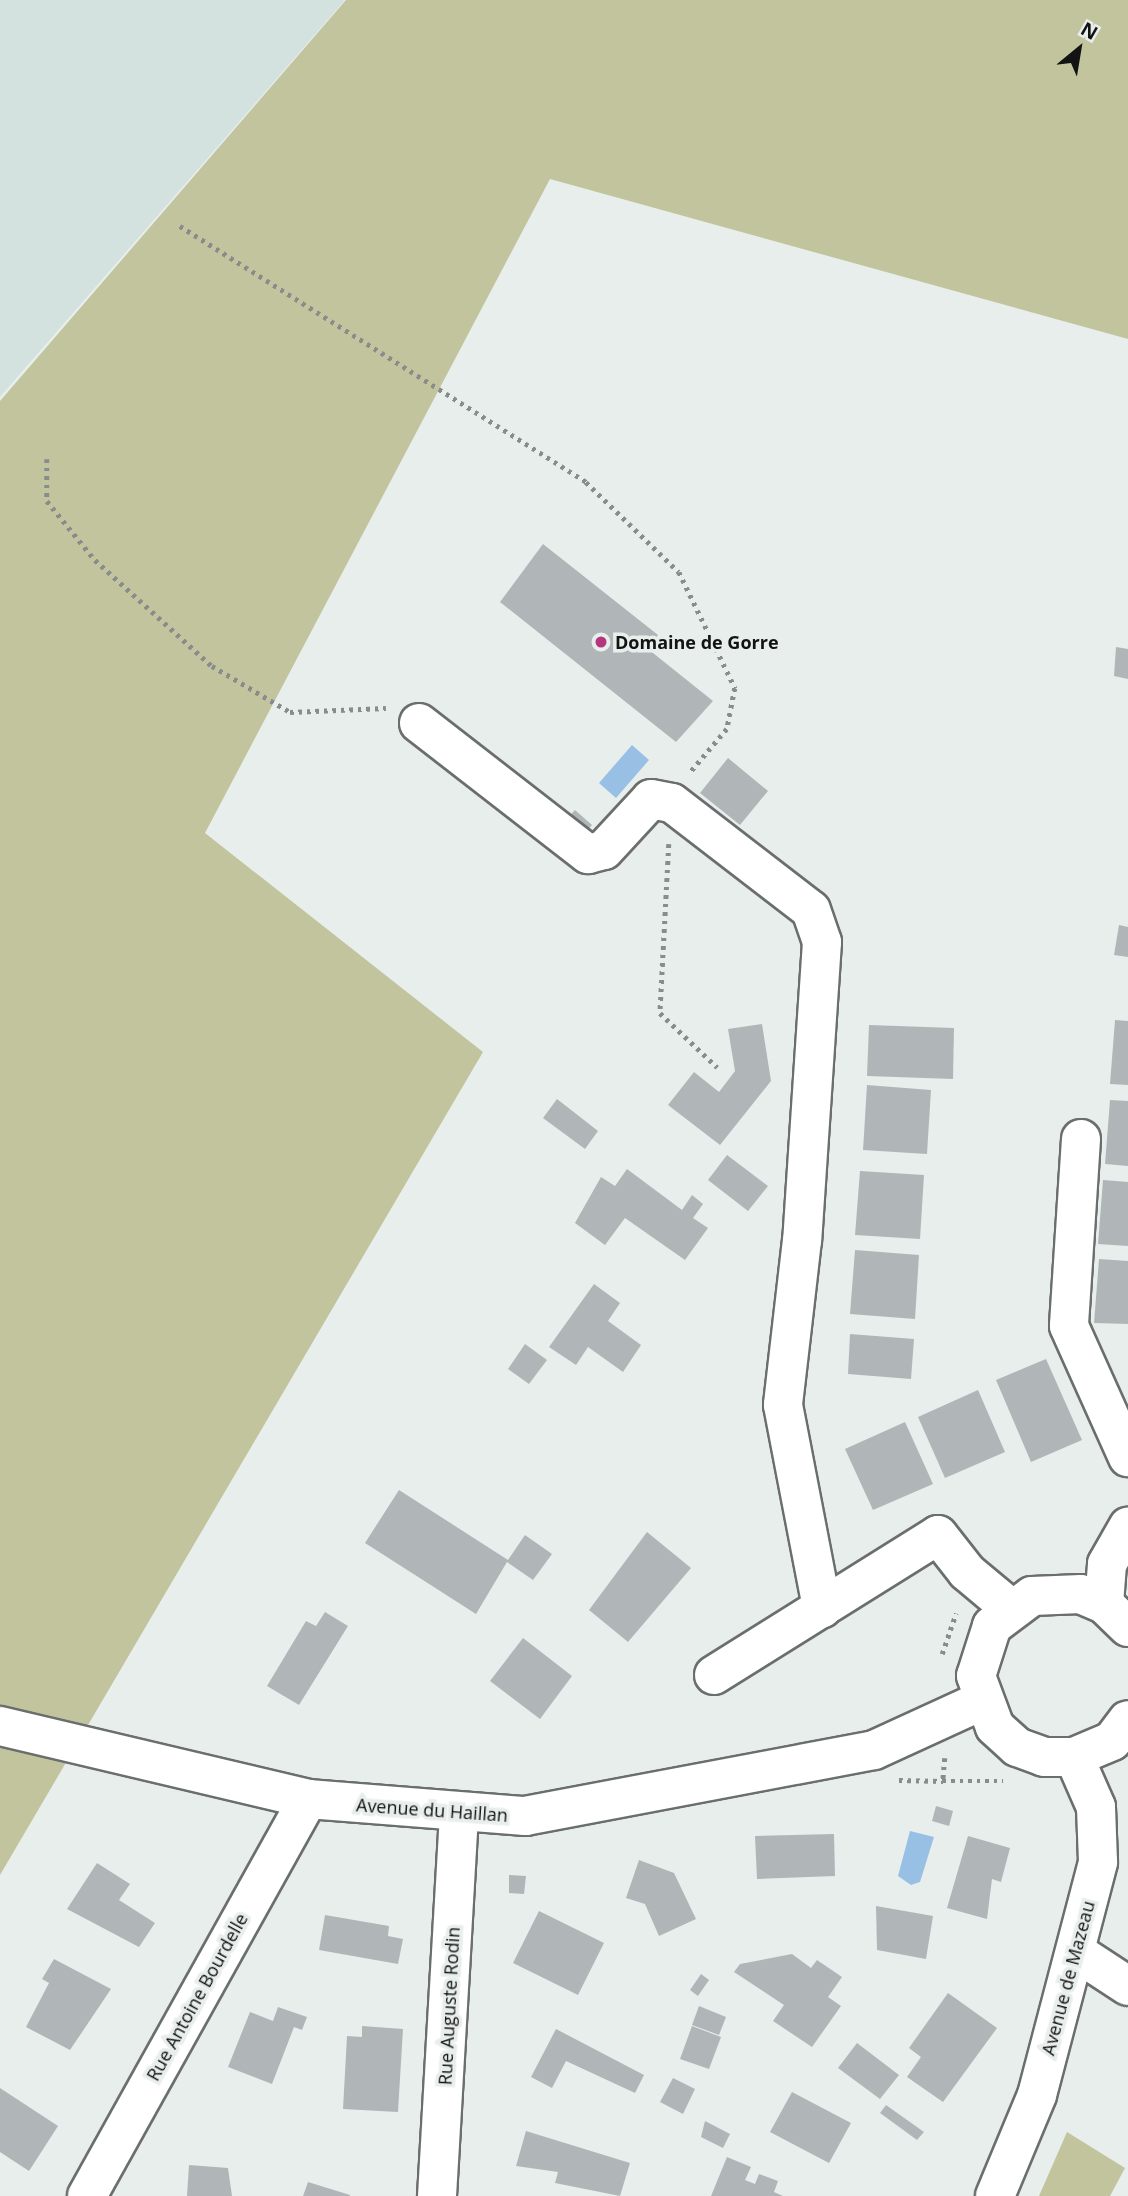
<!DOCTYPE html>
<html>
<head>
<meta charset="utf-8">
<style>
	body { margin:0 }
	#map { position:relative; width:1128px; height:2196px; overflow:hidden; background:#e8eeec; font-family:"Open Sans",sans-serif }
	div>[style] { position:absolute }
	.built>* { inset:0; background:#d4e2df }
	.green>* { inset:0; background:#c2c49e }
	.water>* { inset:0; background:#98bfe4 }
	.building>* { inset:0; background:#b0b6b7 }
	.path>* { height:4.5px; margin-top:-2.25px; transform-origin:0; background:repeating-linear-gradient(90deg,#888c8a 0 3.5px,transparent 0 8.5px) }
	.roads { filter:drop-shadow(2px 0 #6a6f6d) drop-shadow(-2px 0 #6a6f6d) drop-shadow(0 2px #6a6f6d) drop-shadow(0 -2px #6a6f6d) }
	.minor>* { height:38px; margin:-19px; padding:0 19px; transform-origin:19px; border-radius:19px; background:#fff }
	.dots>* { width:19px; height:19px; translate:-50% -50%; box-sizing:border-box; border:4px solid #e8eeec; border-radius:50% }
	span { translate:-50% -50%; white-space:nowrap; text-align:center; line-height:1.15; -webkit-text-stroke:7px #e8eeec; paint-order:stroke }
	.poi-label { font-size:18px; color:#121313; font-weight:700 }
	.left { translate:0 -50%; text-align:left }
	.street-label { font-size:18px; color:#121313 }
	.north { position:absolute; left:1044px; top:14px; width:70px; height:70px; -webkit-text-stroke:5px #e8eeec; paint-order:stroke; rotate:30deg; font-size:19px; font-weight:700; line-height:28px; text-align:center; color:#121313 }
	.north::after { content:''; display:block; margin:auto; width:24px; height:32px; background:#121313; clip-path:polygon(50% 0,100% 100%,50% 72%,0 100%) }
</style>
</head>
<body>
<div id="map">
	<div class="built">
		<div style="clip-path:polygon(0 0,345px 0,0 397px)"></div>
	</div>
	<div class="green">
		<div style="clip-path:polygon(346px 0,1128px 0,1128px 339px,550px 179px,205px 833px,483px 1052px,0 1875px,0 401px)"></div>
		<div style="clip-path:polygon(1067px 2132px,1125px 2168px,1110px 2196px,1039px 2196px)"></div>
	</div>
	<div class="water">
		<div style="clip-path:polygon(632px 745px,649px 760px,616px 798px,599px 783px)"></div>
		<div style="clip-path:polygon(910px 1831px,934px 1837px,920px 1882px,911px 1885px,898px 1876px)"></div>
	</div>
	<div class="building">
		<div style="clip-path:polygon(543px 544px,658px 635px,648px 649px,713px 701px,676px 742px,500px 602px)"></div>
		<div style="clip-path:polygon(1116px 647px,1128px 649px,1128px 679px,1114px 676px)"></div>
		<div style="clip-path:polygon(728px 758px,768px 791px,740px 825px,700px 793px)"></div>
		<div style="clip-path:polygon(575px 810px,592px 825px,583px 835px,566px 820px)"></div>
		<div style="clip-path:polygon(1119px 925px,1128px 927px,1128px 957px,1114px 955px)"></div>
		<div style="clip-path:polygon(1115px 1020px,1128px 1021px,1128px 1085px,1110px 1084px)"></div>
		<div style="clip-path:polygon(762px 1024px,771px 1081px,720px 1145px,668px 1105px,694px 1072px,719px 1092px,735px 1071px,728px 1029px)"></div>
		<div style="clip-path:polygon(869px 1025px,954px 1028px,953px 1079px,867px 1076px)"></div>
		<div style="clip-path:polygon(867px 1085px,931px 1090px,927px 1154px,863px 1150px)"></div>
		<div style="clip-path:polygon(557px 1099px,598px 1131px,585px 1149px,543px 1118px)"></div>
		<div style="clip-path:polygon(1110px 1100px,1128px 1101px,1128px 1166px,1105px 1164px)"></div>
		<div style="clip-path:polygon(727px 1155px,768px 1186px,748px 1211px,708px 1180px)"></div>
		<div style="clip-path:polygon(627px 1169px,682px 1210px,692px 1195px,703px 1204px,693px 1218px,708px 1228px,685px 1260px,625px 1218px,605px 1245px,575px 1223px,601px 1177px,615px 1186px)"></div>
		<div style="clip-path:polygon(860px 1171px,924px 1175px,920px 1239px,855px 1235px)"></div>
		<div style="clip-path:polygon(1103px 1180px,1128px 1182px,1128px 1246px,1098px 1244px)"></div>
		<div style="clip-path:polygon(855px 1250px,919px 1255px,915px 1319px,850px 1314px)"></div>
		<div style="clip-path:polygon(1099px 1259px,1128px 1261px,1128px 1324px,1094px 1323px)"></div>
		<div style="clip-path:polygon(594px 1284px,620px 1303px,608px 1321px,641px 1345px,623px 1372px,588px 1347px,576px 1365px,549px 1347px)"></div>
		<div style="clip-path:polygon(850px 1334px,914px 1339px,911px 1379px,848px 1374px)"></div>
		<div style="clip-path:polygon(525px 1344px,547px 1360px,529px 1384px,508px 1369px)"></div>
		<div style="clip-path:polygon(1046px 1359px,1082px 1440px,1031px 1462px,996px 1380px)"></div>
		<div style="clip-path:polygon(978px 1390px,1005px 1452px,945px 1478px,918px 1417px)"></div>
		<div style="clip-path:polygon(905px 1422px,933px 1484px,873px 1510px,845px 1449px)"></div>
		<div style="clip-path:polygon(399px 1490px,508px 1560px,525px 1535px,552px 1554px,533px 1580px,507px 1562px,476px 1614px,365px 1543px)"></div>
		<div style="clip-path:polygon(647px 1532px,691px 1568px,628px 1642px,589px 1610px)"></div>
		<div style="clip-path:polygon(325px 1612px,348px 1626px,299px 1705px,267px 1686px,306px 1621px,316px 1626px)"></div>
		<div style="clip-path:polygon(523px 1638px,572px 1676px,540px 1719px,490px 1681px)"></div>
		<div style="clip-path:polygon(936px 1806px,953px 1811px,949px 1826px,932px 1821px)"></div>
		<div style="clip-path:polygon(834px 1834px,835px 1876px,757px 1879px,755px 1836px)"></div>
		<div style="clip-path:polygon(968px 1836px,1010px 1848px,1001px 1882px,992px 1879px,987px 1919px,947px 1908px)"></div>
		<div style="clip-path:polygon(639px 1860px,674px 1873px,696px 1919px,659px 1936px,645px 1904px,626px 1898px)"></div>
		<div style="clip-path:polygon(97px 1863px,130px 1884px,119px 1900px,155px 1923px,139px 1947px,67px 1909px)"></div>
		<div style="clip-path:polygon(509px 1875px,526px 1876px,524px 1894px,509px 1893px)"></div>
		<div style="clip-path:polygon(876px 1906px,933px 1916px,926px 1959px,877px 1950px)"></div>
		<div style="clip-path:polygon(539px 1911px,604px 1943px,578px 1995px,513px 1963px)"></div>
		<div style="clip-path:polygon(325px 1915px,389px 1926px,388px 1936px,403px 1939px,398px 1964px,319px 1950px)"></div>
		<div style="clip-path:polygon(792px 1954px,811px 1968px,817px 1960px,842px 1977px,828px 1997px,841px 2006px,812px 2047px,773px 2021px,784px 2005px,734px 1972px,740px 1964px)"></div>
		<div style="clip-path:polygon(54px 1959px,111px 1989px,70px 2050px,26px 2027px,49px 1983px,42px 1979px)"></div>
		<div style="clip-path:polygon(701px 1974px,709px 1980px,698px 1996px,690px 1990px)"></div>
		<div style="clip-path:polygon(948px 1993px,997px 2028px,943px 2102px,907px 2077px,921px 2057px,909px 2048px)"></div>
		<div style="clip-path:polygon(699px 2006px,726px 2017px,719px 2035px,692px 2025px)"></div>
		<div style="clip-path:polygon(278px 2007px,307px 2017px,302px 2030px,294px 2027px,272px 2084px,228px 2067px,250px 2012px,273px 2021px)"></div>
		<div style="clip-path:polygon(362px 2026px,403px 2029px,398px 2112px,343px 2109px,347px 2036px,362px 2037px)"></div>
		<div style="clip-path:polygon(692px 2026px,721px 2037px,709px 2069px,680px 2059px)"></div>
		<div style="clip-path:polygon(556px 2029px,644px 2075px,635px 2093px,566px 2061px,552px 2088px,531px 2077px)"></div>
		<div style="clip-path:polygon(857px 2043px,899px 2075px,880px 2099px,838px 2068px)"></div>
		<div style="clip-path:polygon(673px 2078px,695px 2089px,683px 2114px,660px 2102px)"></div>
		<div style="clip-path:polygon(0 2088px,58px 2126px,29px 2171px,0 2152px)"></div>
		<div style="clip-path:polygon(792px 2092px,851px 2123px,829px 2163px,770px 2132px)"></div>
		<div style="clip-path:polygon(886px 2105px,924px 2132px,917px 2140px,880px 2113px)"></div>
		<div style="clip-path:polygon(705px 2121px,730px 2134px,723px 2148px,701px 2137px)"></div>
		<div style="clip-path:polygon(526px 2131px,630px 2163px,620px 2196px,555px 2183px,558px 2172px,516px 2166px)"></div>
		<div style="clip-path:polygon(727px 2157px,751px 2167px,745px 2180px,755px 2184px,759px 2174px,778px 2181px,774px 2192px,783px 2196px,711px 2196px)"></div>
		<div style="clip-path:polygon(189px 2165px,228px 2168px,232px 2196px,187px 2196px)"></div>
		<div style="clip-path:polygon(308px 2182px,350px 2195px,350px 2196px,303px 2196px)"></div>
	</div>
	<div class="path">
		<div style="left:180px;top:226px;width:480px;rotate:32.2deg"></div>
		<div style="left:586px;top:482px;width:129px;rotate:44.1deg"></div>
		<div style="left:679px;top:572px;width:129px;rotate:64.2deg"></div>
		<div style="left:735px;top:688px;width:42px;rotate:101deg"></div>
		<div style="left:727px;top:729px;width:59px;rotate:130.2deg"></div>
		<div style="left:47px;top:459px;width:42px;rotate:90deg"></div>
		<div style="left:47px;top:501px;width:76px;rotate:50.9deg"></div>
		<div style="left:95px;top:560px;width:158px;rotate:42.2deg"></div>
		<div style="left:212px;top:666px;width:91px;rotate:30.5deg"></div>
		<div style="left:290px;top:712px;width:96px;rotate:-2.4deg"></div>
		<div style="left:669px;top:844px;width:169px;rotate:93deg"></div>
		<div style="left:660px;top:1013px;width:79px;rotate:43.5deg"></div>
		<div style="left:942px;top:1654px;width:43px;rotate:-71.1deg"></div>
		<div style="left:945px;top:1758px;width:23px;rotate:95deg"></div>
		<div style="left:943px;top:1781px;width:60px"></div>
		<div style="left:899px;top:1780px;width:44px;rotate:1.3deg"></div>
	</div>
	<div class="roads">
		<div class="minor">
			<div style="left:419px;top:723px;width:214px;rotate:37.8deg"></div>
			<div style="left:588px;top:854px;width:16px;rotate:-14deg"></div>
			<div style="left:604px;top:850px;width:69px;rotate:-47.3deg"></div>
			<div style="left:651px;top:799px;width:21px;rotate:11deg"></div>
			<div style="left:672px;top:803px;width:175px;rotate:37.6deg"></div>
			<div style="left:811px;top:910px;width:34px;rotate:71deg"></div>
			<div style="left:822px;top:942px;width:299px;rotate:93.8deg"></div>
			<div style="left:802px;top:1240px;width:166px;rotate:96.6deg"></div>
			<div style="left:783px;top:1405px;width:207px;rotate:79.1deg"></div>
			<div style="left:1081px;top:1139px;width:187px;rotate:93.7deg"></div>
			<div style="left:1069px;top:1326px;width:144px;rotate:65.8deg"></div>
			<div style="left:1104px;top:1604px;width:40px;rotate:-85.7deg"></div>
			<div style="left:1107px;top:1564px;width:43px;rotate:-60.4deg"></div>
			<div style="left:1128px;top:1627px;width:33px;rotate:-136deg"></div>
			<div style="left:1104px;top:1604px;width:25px;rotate:-157deg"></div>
			<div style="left:1081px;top:1594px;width:49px;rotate:177.7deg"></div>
			<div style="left:1032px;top:1596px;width:50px;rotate:143.1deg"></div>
			<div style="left:992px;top:1626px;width:52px;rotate:107.7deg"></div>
			<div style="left:976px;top:1676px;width:54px;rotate:69.6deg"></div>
			<div style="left:995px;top:1727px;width:30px;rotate:42deg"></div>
			<div style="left:1017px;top:1747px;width:29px;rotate:20deg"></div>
			<div style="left:1044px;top:1757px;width:30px"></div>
			<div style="left:1074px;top:1757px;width:41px;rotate:-22.8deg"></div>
			<div style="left:1112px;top:1741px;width:26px;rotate:-53deg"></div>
			<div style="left:714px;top:1675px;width:264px;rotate:-32deg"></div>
			<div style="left:938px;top:1535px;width:47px;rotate:51.9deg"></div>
			<div style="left:967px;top:1572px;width:56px;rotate:39.9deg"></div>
			<div style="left:0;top:1726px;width:317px;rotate:13.3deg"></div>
			<div style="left:308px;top:1799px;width:218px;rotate:4.5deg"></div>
			<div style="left:525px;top:1816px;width:355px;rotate:-10.7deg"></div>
			<div style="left:874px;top:1750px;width:118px;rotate:-24.6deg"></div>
			<div style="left:1076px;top:1952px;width:62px;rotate:33.2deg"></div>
			<div style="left:87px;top:2196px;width:454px;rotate:-60.9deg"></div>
			<div style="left:437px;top:2196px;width:382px;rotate:-86.7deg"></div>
			<div style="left:995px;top:2196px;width:109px;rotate:-67.4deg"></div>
			<div style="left:1037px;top:2095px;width:241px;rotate:-75.3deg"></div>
			<div style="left:1098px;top:1862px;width:55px;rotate:-92.1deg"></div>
			<div style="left:1096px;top:1807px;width:55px;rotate:-113.7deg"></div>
		</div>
	</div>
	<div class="dots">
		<div style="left:601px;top:642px;background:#b6357f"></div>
	</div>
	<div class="poi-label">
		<span class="left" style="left:615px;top:642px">Domaine de Gorre</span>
	</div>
	<div class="street-label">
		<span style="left:432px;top:1810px;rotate:4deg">Avenue du Haillan</span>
		<span style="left:1068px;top:1978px;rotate:-75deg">Avenue de Mazeau</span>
		<span style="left:197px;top:1997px;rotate:-61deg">Rue Antoine Bourdelle</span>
		<span style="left:449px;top:2006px;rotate:-87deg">Rue Auguste Rodin</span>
	</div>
	<div class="north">N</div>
</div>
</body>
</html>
